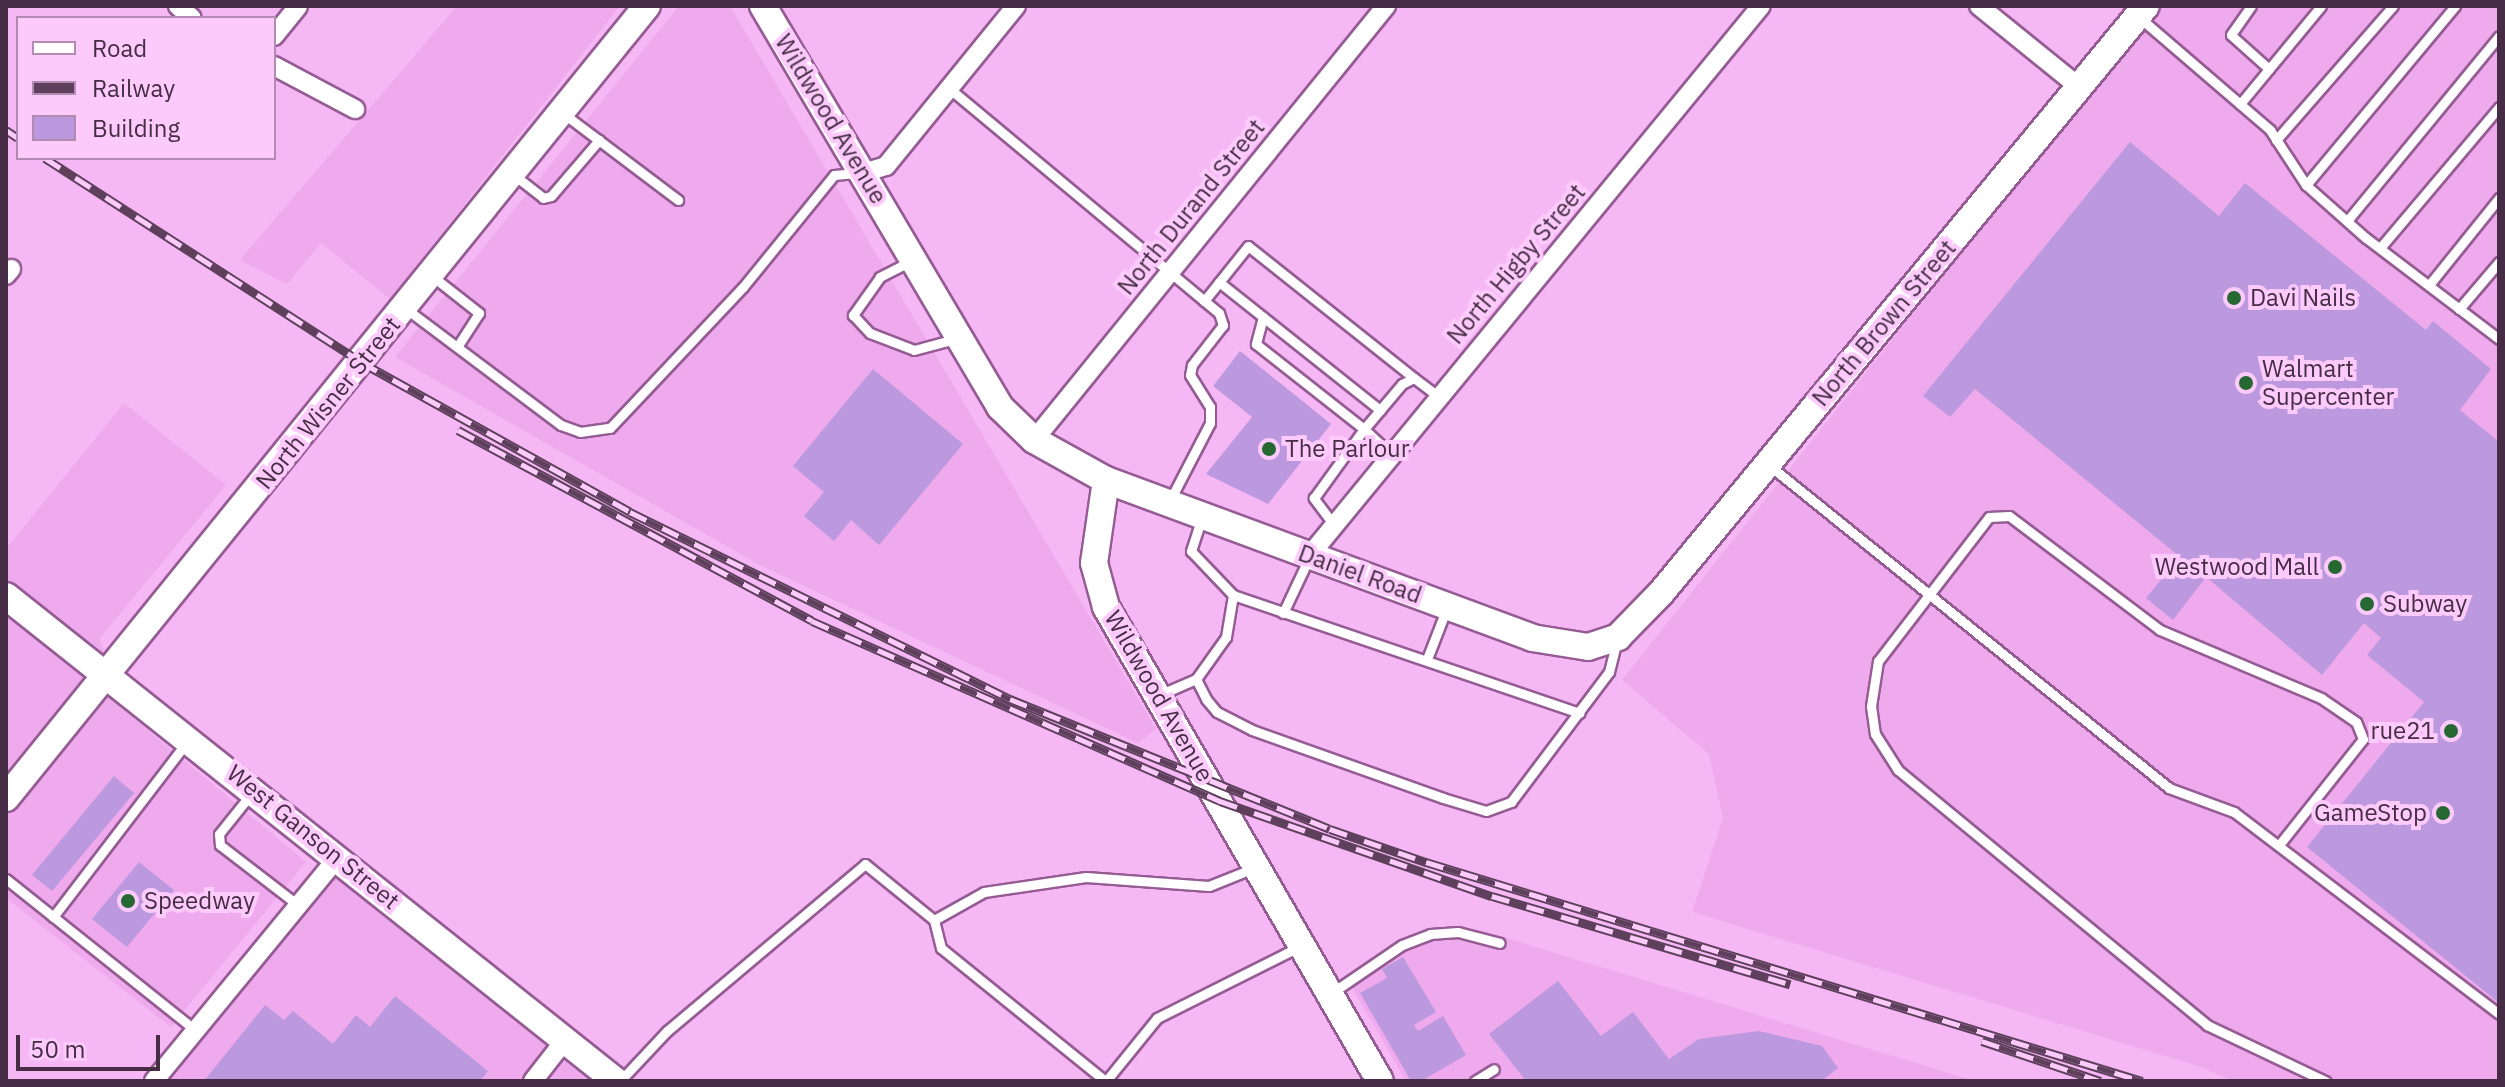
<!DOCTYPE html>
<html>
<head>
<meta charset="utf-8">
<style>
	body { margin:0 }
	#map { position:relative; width:2505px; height:1087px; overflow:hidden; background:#f6b8f4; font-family:"IBM Plex Sans",sans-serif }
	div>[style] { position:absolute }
	.built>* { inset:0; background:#eeaaec }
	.building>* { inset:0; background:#bc98de }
	.roads { filter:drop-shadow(2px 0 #955c94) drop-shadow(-2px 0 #955c94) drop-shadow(0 2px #955c94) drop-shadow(0 -2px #955c94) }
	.lane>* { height:9px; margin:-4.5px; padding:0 4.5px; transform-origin:4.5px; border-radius:4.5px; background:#fff }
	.street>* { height:18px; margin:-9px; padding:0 9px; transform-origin:9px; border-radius:9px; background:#fff }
	.secondary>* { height:26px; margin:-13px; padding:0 13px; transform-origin:13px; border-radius:13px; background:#fff }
	.rail>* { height:9px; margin-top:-4.5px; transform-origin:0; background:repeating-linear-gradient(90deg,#fccafb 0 18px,#5e405d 0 36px); box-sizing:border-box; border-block:2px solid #5e405d }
	.dots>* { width:22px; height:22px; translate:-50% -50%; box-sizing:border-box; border:4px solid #fccafb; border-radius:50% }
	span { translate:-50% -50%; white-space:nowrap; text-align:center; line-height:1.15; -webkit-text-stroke:8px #fccafb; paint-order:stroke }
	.street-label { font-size:24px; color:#462d45 }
	.poi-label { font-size:24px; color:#462d45 }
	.left { translate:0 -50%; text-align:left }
	.right { translate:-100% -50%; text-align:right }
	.frame { position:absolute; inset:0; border:8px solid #462d45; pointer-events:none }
	.legend { position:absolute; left:16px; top:16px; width:260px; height:144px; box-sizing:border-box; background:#fccafb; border:2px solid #b38bb2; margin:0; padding:10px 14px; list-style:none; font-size:24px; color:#462d45 }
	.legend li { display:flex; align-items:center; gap:16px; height:40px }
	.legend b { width:40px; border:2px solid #b38bb2 }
	.scale { position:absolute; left:16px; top:1035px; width:144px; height:36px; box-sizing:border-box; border:4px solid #462d45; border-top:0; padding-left:10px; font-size:24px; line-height:28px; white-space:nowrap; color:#462d45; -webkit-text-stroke:6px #fccafb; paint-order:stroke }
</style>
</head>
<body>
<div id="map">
	<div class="built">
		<div style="clip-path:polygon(457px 6px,620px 6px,390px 299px,321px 243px,287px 284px,240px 260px)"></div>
		<div style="clip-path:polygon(679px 6px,730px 6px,1156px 729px,1138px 743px,758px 564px,395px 357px)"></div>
		<div style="clip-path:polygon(2157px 6px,2499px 6px,2499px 1081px,2233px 1081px,2198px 1066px,1692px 912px,1723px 818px,1709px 754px,1622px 680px)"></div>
		<div style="clip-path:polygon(124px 403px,226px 485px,100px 638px,119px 706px,306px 862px,171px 1027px,6px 898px,6px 549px)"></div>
		<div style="clip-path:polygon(338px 872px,590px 1081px,167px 1081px)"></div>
		<div style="clip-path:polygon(1480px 930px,1975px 1081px,1406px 1081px,1351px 986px,1408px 939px)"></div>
	</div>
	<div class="building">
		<div style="clip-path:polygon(2130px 142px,2219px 216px,2245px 183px,2426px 330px,2433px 321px,2491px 369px,2460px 410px,2499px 442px,2499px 1003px,2307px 847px,2424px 702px,2367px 655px,2381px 638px,2364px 623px,2322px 675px,2206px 577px,2173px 620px,2146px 598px,2180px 557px,1975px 389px,1950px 417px,1923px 396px)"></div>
		<div style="clip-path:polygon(1240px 351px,1331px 424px,1268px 504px,1206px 474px,1252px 417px,1213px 386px)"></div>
		<div style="clip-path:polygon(873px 369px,963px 444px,879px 545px,851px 520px,834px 541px,804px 516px,824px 492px,793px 466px)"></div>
		<div style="clip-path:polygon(114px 776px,134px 793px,52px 891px,32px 875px)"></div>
		<div style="clip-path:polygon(139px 862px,174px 890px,127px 947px,92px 919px)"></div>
		<div style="clip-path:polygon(1403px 957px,1436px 1012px,1414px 1025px,1418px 1031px,1443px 1016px,1466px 1055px,1421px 1081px,1411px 1081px,1360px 993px,1387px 978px,1382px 969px)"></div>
		<div style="clip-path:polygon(1558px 981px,1601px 1036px,1633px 1012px,1669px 1059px,1699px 1039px,1759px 1031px,1822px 1046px,1838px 1068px,1822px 1081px,1526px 1081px,1489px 1034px)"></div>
		<div style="clip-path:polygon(395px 996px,488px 1071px,480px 1081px,204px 1081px,265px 1005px,284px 1020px,293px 1011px,333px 1044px,356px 1015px,370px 1027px)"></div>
	</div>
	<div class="roads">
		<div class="lane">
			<div style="left:2251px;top:6px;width:35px;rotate:125deg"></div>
			<div style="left:2231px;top:35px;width:51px;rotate:41.8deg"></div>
			<div style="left:2140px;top:18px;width:172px;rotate:40.7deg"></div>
			<div style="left:2270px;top:130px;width:66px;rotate:56.8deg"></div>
			<div style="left:2306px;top:185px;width:80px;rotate:41.5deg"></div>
			<div style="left:2366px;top:238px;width:167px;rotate:37.2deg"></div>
			<div style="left:950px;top:89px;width:350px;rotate:39.8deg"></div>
			<div style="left:1219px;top:313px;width:13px;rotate:72deg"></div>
			<div style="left:1223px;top:325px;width:51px;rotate:127.8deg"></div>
			<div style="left:1192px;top:365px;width:10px;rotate:101deg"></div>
			<div style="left:1190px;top:375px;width:38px;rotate:58deg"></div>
			<div style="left:1210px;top:407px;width:16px;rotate:90deg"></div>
			<div style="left:1210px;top:423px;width:89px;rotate:117.4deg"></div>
			<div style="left:2240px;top:104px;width:127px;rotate:-50.4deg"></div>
			<div style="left:564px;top:114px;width:143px;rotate:37deg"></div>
			<div style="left:2276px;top:140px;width:178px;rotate:-48.9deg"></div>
			<div style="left:514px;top:175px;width:37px;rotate:38deg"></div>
			<div style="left:543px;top:198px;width:8px;rotate:-14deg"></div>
			<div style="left:551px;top:196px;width:74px;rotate:-49.4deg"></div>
			<div style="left:2306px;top:185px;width:233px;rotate:-50.2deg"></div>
			<div style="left:2347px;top:221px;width:239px;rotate:-50.6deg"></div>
			<div style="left:2380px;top:248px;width:185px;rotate:-49.8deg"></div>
			<div style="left:909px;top:262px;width:33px;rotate:153deg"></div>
			<div style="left:880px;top:277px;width:47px;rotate:125.4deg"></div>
			<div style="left:853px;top:315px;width:25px;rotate:47deg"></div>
			<div style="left:870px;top:333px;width:47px;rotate:21.1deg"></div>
			<div style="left:914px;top:350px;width:42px;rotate:-15deg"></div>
			<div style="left:432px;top:276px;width:60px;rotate:38.2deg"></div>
			<div style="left:479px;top:313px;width:40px;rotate:122.9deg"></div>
			<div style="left:1219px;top:282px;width:206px;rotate:38.5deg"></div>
			<div style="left:2429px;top:285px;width:112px;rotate:-51.2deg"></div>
			<div style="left:1204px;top:301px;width:70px;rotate:-51.3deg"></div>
			<div style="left:1248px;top:246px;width:212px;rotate:38.5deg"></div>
			<div style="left:405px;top:308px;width:195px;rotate:36.9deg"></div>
			<div style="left:561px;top:425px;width:20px;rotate:20deg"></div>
			<div style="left:580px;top:432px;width:30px;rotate:-8deg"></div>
			<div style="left:610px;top:428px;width:194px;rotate:-46.7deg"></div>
			<div style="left:743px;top:287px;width:144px;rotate:-50.9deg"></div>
			<div style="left:834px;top:175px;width:25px;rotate:-5deg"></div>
			<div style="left:2459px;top:309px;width:62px;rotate:-49.6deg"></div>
			<div style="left:1263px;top:317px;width:28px;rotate:105deg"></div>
			<div style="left:1256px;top:344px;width:137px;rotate:38.2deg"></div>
			<div style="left:1364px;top:429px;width:59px;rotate:-49.8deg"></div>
			<div style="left:1402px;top:384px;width:13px;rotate:-27deg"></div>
			<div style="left:1414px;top:378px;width:30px;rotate:37deg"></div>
			<div style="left:1770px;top:466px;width:513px;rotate:38.9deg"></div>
			<div style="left:2169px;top:788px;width:69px;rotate:20.3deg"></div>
			<div style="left:2234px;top:812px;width:333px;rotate:37.3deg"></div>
			<div style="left:1202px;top:517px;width:36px;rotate:108deg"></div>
			<div style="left:1191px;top:551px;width:61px;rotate:46.3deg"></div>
			<div style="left:1233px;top:595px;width:43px;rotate:99.5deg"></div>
			<div style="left:1226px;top:637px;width:52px;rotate:125.5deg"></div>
			<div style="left:1196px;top:679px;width:22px;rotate:63deg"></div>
			<div style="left:1206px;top:699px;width:17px;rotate:50deg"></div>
			<div style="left:1217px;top:712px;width:39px;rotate:27deg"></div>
			<div style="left:1252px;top:730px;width:203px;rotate:19.6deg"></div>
			<div style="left:1443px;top:798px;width:45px;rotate:16.8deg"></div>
			<div style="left:1486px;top:811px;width:27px;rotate:-20deg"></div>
			<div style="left:1511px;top:802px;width:163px;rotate:-53deg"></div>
			<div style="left:1609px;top:672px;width:33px;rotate:-76deg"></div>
			<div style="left:1334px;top:525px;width:34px;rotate:-127deg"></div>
			<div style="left:1314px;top:498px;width:85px;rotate:-54.1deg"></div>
			<div style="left:1364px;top:429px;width:37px;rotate:43deg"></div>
			<div style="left:1233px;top:595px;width:366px;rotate:18.8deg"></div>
			<div style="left:1283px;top:613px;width:61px;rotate:-64.7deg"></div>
			<div style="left:1427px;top:659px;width:53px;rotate:-68.8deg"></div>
			<div style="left:1159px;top:695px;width:40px;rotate:-23.4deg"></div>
			<div style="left:251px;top:794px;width:51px;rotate:128.7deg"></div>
			<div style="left:219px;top:834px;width:11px;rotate:85deg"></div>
			<div style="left:220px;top:845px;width:98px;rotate:37.6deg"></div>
			<div style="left:2279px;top:845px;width:135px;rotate:-51.6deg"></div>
			<div style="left:2363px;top:739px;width:18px;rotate:-112deg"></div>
			<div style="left:2356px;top:722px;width:42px;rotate:-145.6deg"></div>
			<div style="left:2321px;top:698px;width:175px;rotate:-157.1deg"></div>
			<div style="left:2160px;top:630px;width:189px;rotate:-142.9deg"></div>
			<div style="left:2009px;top:516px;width:20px;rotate:177deg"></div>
			<div style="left:1989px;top:517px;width:182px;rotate:127.6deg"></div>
			<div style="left:1878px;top:661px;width:46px;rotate:98.8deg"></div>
			<div style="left:1871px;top:706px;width:28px;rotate:82deg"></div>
			<div style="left:1875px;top:734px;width:43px;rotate:57.4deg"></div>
			<div style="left:1898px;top:770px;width:401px;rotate:39.5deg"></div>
			<div style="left:2207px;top:1025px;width:131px;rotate:25.4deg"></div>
			<div style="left:6px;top:879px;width:242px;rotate:38.6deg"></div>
			<div style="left:53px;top:917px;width:220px;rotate:-52.6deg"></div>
			<div style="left:934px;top:920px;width:57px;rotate:-29.2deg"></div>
			<div style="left:984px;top:892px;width:103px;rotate:-8.4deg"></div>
			<div style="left:1086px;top:877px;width:123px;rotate:4.2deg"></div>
			<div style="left:1209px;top:886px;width:48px;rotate:-21.8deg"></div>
			<div style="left:1333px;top:992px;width:83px;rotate:-34.3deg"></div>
			<div style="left:1402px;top:945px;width:30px;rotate:-21deg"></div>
			<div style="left:1430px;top:934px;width:28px;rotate:-4deg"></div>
			<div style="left:1458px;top:932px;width:43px;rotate:14.7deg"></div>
			<div style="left:620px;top:1081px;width:69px;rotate:-46.8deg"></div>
			<div style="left:667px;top:1031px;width:259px;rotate:-40.1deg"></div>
			<div style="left:865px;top:864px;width:89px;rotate:39.1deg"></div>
			<div style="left:934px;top:920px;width:29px;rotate:76deg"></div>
			<div style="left:941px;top:948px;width:211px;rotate:39deg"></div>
			<div style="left:1106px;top:1081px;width:81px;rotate:-51deg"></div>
			<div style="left:1157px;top:1018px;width:159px;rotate:-26.6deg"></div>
			<div style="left:1475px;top:1081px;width:22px;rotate:-32deg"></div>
		</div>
		<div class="street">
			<div style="left:178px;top:6px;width:18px;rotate:41deg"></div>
			<div style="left:1979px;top:6px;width:129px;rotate:39deg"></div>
			<div style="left:274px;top:36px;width:38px;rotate:-51deg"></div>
			<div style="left:274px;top:66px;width:92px;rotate:28deg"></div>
			<div style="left:863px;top:173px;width:24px;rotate:-17deg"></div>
			<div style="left:886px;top:166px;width:206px;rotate:-50.9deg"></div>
			<div style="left:6px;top:275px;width:8px;rotate:-50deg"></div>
			<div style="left:1034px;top:440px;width:559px;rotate:-50.96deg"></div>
			<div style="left:1310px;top:555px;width:710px;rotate:-50.6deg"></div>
			<div style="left:154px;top:1081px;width:290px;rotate:-50.6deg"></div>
			<div style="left:533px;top:1081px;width:52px;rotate:-52deg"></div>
		</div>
		<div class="secondary">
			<div style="left:763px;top:6px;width:466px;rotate:59.4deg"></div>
			<div style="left:1000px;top:407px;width:47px;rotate:44.1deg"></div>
			<div style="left:1034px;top:440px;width:82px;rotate:29.1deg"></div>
			<div style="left:1106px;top:480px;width:454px;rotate:20.3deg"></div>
			<div style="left:1532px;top:638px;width:57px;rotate:9.1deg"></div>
			<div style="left:1588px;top:647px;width:32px;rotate:-18deg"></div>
			<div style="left:1618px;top:637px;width:62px;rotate:-45.7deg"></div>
			<div style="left:1661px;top:593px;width:761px;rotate:-50.44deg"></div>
			<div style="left:1106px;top:480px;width:84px;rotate:98.2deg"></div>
			<div style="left:1094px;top:563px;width:46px;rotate:74.7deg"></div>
			<div style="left:1106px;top:607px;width:547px;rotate:59.97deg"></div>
			<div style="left:6px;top:596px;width:779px;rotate:38.49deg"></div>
			<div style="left:6px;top:798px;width:1019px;rotate:-51.02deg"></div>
		</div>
	</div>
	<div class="rail">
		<div style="left:6px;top:130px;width:14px;rotate:34deg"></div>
		<div style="left:45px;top:158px;width:376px;rotate:32.8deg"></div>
		<div style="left:361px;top:362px;width:308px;rotate:29.1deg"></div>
		<div style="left:630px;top:512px;width:424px;rotate:26.2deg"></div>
		<div style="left:1010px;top:699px;width:345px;rotate:22.1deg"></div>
		<div style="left:1330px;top:829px;width:102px;rotate:19deg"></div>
		<div style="left:1426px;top:862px;width:749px;rotate:17.01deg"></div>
		<div style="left:458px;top:430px;width:402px;rotate:28.3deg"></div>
		<div style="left:812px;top:621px;width:446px;rotate:23.8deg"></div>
		<div style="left:1220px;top:801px;width:288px;rotate:19.3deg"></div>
		<div style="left:1492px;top:896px;width:311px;rotate:16.5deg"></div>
		<div style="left:1982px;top:1041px;width:125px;rotate:18.7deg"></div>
	</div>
	<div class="dots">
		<div style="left:2234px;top:298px;background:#256832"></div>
		<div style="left:2246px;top:383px;background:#256832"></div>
		<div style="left:1269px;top:449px;background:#256832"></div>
		<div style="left:2335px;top:567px;background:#256832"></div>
		<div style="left:2367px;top:604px;background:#256832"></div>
		<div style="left:2451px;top:731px;background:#256832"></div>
		<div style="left:2443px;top:813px;background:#256832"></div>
		<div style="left:128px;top:901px;background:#256832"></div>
	</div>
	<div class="street-label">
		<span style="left:831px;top:119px;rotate:59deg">Wildwood Avenue</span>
		<span style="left:1191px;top:207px;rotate:-51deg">North Durand Street</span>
		<span style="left:1516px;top:264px;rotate:-50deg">North Higby Street</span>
		<span style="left:1884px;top:323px;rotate:-50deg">North Brown Street</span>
		<span style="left:328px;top:403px;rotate:-51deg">North Wisner Street</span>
		<span style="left:1360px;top:574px;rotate:20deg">Daniel Road</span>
		<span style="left:1159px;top:696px;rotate:60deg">Wildwood Avenue</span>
		<span style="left:313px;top:837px;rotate:39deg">West Ganson Street</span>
	</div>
	<div class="poi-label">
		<span class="left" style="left:2250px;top:298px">Davi Nails</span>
		<span class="left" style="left:2262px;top:383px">Walmart<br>Supercenter</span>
		<span class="left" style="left:1285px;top:449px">The Parlour</span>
		<span class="right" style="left:2319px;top:567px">Westwood Mall</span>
		<span class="left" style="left:2383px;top:604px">Subway</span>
		<span class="right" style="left:2435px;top:731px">rue21</span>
		<span class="right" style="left:2427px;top:813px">GameStop</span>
		<span class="left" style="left:144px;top:901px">Speedway</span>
	</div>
	<div class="frame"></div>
	<ul class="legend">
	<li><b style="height:10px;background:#fff"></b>Road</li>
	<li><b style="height:10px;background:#5e405d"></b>Railway</li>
	<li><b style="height:22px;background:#bc98de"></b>Building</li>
	</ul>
	<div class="scale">50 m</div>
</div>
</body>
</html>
